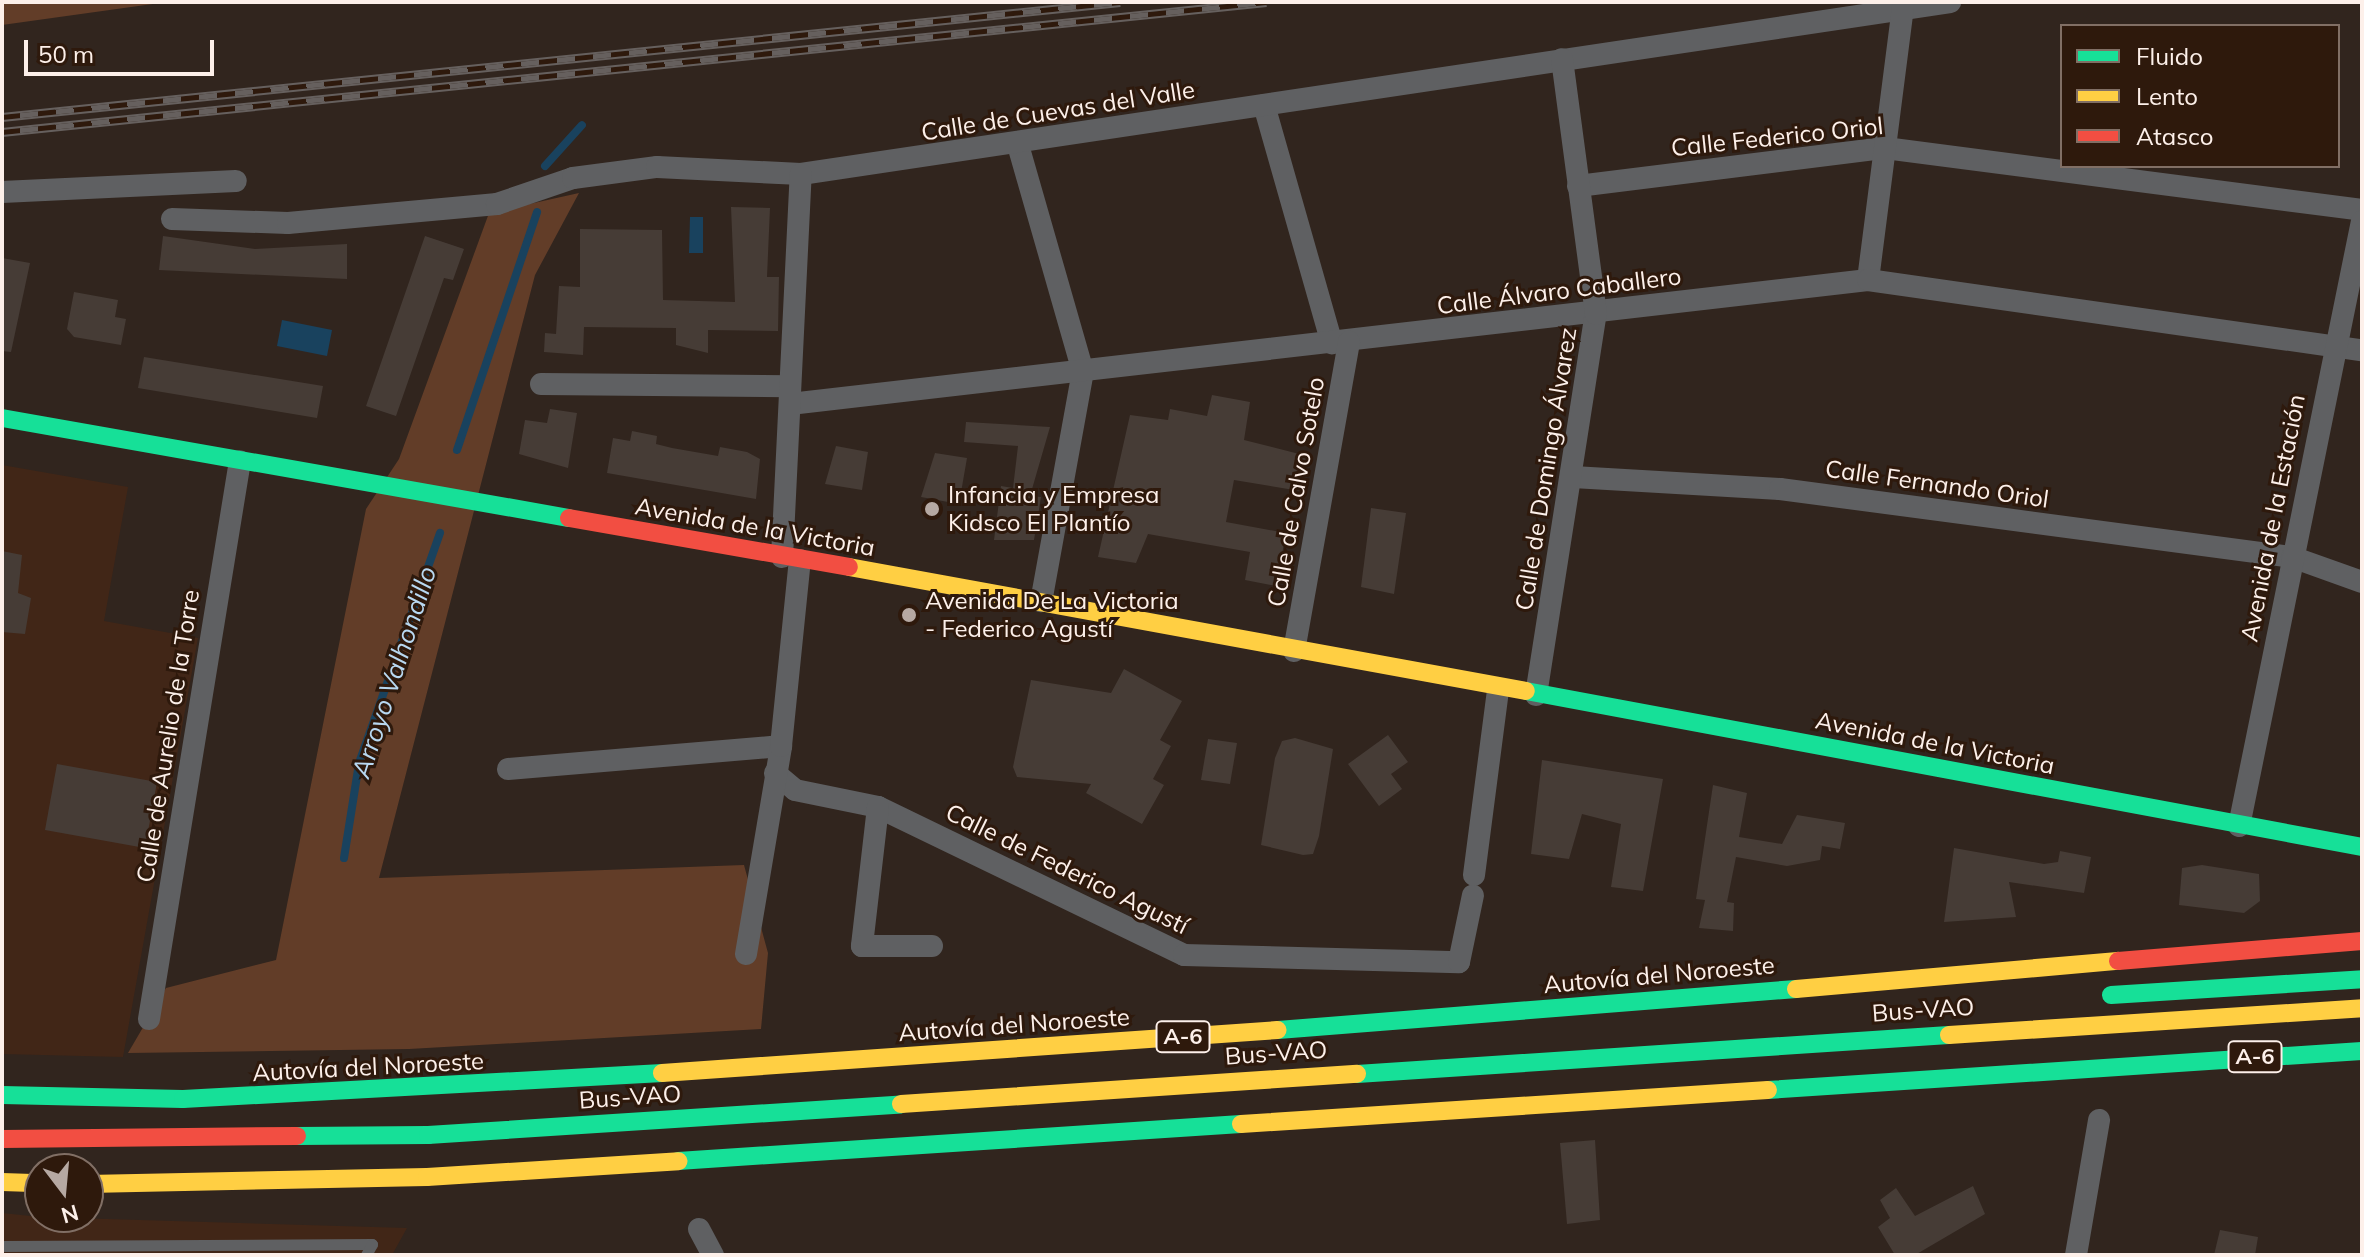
<!DOCTYPE html>
<html>
<head>
<meta charset="utf-8">
<style>
	body { margin:0 }
	#map { position:relative; width:2364px; height:1257px; overflow:hidden; background:#31251e; font-family:Mulish,sans-serif }
	div>[style] { position:absolute }
	.built>* { inset:0; background:#412617 }
	.green>* { inset:0; background:#623d28 }
	.water>* { inset:0; background:#19425e }
	.stream>* { height:8px; margin:-4px; padding:0 4px; transform-origin:4px; border-radius:4px; background:#19425e }
	.building>* { inset:0; background:#463c36 }
	.lane>* { height:11px; margin:-5.5px; padding:0 5.5px; transform-origin:5.5px; border-radius:5.5px; background:#5f6062 }
	.street>* { height:22px; margin:-11px; padding:0 11px; transform-origin:11px; border-radius:11px; background:#5f6062 }
	.fast>* { height:18px; margin:-9px; padding:0 9px; transform-origin:9px; border-radius:9px; background:#16e098 }
	.slow>* { height:18px; margin:-9px; padding:0 9px; transform-origin:9px; border-radius:9px; background:#ffcf43 }
	.jam>* { height:18px; margin:-9px; padding:0 9px; transform-origin:9px; border-radius:9px; background:#f24e42 }
	.rail>* { height:9px; margin-top:-4.5px; transform-origin:0; background:repeating-linear-gradient(90deg,#2e190c 0 18px,#66605e 0 36px); box-sizing:border-box; border-block:2px solid #66605e }
	.dots>* { width:22px; height:22px; translate:-50% -50%; box-sizing:border-box; border:4px solid #2e190c; border-radius:50% }
	span { translate:-50% -50%; white-space:nowrap; text-align:center; line-height:1.15; -webkit-text-stroke:6px #2e190c; paint-order:stroke }
	.shield-label span { padding:2px 6px; background:#2e190c; border:2px solid; border-radius:6px; -webkit-text-stroke-width:0 }
	.shield-label { font-size:22px; color:#fdf0ea; font-weight:700 }
	.street-label { font-size:24px; color:#fdf0ea }
	.poi-label { font-size:24px; color:#fdf0ea }
	.left { translate:0 -50%; text-align:left }
	.water-label { font-size:26px; color:#b8d8f1; font-style:italic }
	.frame { position:absolute; inset:0; border:4px solid #fdf0ea; pointer-events:none }
	.legend { position:absolute; left:2060px; top:24px; width:280px; height:144px; box-sizing:border-box; background:#2e190c; border:2px solid #816f65; margin:0; padding:10px 14px; list-style:none; font-size:24px; color:#fdf0ea }
	.legend li { display:flex; align-items:center; gap:16px; height:40px }
	.legend b { width:40px; border:2px solid #816f65 }
	.north { position:absolute; left:24px; top:1153px; width:80px; height:80px; box-sizing:border-box; background:#2e190c; border:2px solid #816f65; border-radius:50%; rotate:164deg; font-size:22px; font-weight:700; line-height:32px; text-align:center; color:#fdf0ea }
	.north::after { content:''; display:block; margin:auto; width:28px; height:36px; background:#b6a9a3; clip-path:polygon(50% 0,100% 100%,50% 72%,0 100%) }
	.scale { position:absolute; left:24px; top:40px; width:190px; height:36px; box-sizing:border-box; border:4px solid #fdf0ea; border-top:0; padding-left:10px; font-size:24px; line-height:28px; white-space:nowrap; color:#fdf0ea; -webkit-text-stroke:6px #2e190c; paint-order:stroke }
</style>
</head>
<body>
<div id="map">
	<div class="built">
		<div style="clip-path:polygon(2px 465px,128px 487px,104px 621px,198px 638px,123px 1057px,2px 1054px)"></div>
		<div style="clip-path:polygon(2px 1213px,40px 1217px,407px 1228px,392px 1255px,2px 1255px)"></div>
	</div>
	<div class="green">
		<div style="clip-path:polygon(2px 2px,167px 2px,2px 25px)"></div>
		<div style="clip-path:polygon(579px 193px,535px 275px,379px 878px,744px 865px,768px 953px,761px 1029px,409px 1049px,128px 1053px,166px 988px,276px 960px,366px 509px,399px 459px,489px 213px)"></div>
	</div>
	<div class="water">
		<div style="clip-path:polygon(690px 217px,703px 217px,703px 253px,689px 253px)"></div>
		<div style="clip-path:polygon(282px 320px,332px 330px,327px 356px,277px 346px)"></div>
	</div>
	<div class="stream">
		<div style="left:545px;top:166px;width:55px;rotate:-47.9deg"></div>
		<div style="left:457px;top:450px;width:251px;rotate:-71.4deg"></div>
		<div style="left:344px;top:858px;width:96px;rotate:-81deg"></div>
		<div style="left:359px;top:763px;width:244px;rotate:-70.6deg"></div>
	</div>
	<div class="building">
		<div style="clip-path:polygon(731px 207px,770px 208px,767px 277px,779px 277px,778px 331px,708px 330px,708px 353px,676px 345px,676px 328px,584px 327px,583px 355px,544px 352px,545px 333px,556px 334px,559px 286px,580px 287px,580px 229px,662px 230px,663px 300px,735px 302px)"></div>
		<div style="clip-path:polygon(163px 236px,255px 249px,347px 244px,347px 279px,159px 270px)"></div>
		<div style="clip-path:polygon(425px 236px,464px 249px,453px 280px,444px 278px,396px 416px,366px 406px)"></div>
		<div style="clip-path:polygon(2px 258px,30px 263px,11px 352px,2px 351px)"></div>
		<div style="clip-path:polygon(74px 292px,118px 300px,115px 317px,126px 319px,121px 345px,74px 337px,67px 329px)"></div>
		<div style="clip-path:polygon(144px 357px,323px 386px,317px 418px,138px 388px)"></div>
		<div style="clip-path:polygon(1212px 395px,1250px 402px,1244px 440px,1307px 456px,1300px 491px,1234px 480px,1226px 522px,1286px 533px,1276px 586px,1245px 580px,1250px 552px,1148px 534px,1136px 563px,1098px 557px,1130px 415px,1168px 420px,1170px 409px,1207px 416px)"></div>
		<div style="clip-path:polygon(550px 409px,577px 413px,568px 468px,519px 454px,525px 420px,547px 423px)"></div>
		<div style="clip-path:polygon(966px 422px,1050px 427px,1030px 496px,1041px 497px,1034px 540px,994px 540px,1001px 486px,1013px 488px,1018px 446px,964px 442px)"></div>
		<div style="clip-path:polygon(632px 431px,657px 436px,656px 444px,672px 448px,718px 456px,720px 447px,747px 452px,760px 459px,756px 499px,607px 473px,613px 438px,630px 441px)"></div>
		<div style="clip-path:polygon(836px 446px,868px 452px,862px 490px,825px 484px)"></div>
		<div style="clip-path:polygon(935px 453px,967px 458px,959px 504px,921px 497px)"></div>
		<div style="clip-path:polygon(1371px 508px,1406px 513px,1394px 594px,1361px 587px)"></div>
		<div style="clip-path:polygon(2px 551px,22px 555px,18px 593px,31px 598px,25px 634px,2px 632px)"></div>
		<div style="clip-path:polygon(1124px 669px,1182px 701px,1160px 740px,1171px 746px,1153px 779px,1164px 785px,1142px 824px,1086px 793px,1091px 784px,1017px 777px,1013px 767px,1031px 680px,1111px 693px)"></div>
		<div style="clip-path:polygon(1388px 735px,1408px 762px,1391px 774px,1402px 789px,1379px 806px,1348px 764px)"></div>
		<div style="clip-path:polygon(1295px 738px,1333px 749px,1319px 836px,1313px 854px,1303px 855px,1261px 845px,1275px 758px,1282px 741px)"></div>
		<div style="clip-path:polygon(1208px 739px,1237px 743px,1230px 784px,1201px 780px)"></div>
		<div style="clip-path:polygon(1542px 760px,1663px 779px,1643px 891px,1611px 887px,1621px 824px,1582px 814px,1569px 859px,1531px 854px)"></div>
		<div style="clip-path:polygon(57px 764px,157px 782px,145px 848px,45px 830px)"></div>
		<div style="clip-path:polygon(1713px 785px,1747px 793px,1739px 837px,1782px 844px,1797px 815px,1845px 823px,1840px 849px,1822px 846px,1820px 860px,1787px 866px,1736px 857px,1727px 902px,1734px 903px,1733px 931px,1699px 928px,1705px 900px,1696px 899px)"></div>
		<div style="clip-path:polygon(1954px 848px,2044px 864px,2058px 862px,2060px 851px,2091px 857px,2084px 893px,2009px 882px,2016px 917px,1944px 922px)"></div>
		<div style="clip-path:polygon(2202px 865px,2259px 874px,2260px 901px,2244px 913px,2179px 905px,2182px 868px)"></div>
		<div style="clip-path:polygon(1595px 1140px,1600px 1220px,1567px 1224px,1560px 1143px)"></div>
		<div style="clip-path:polygon(1973px 1186px,1985px 1214px,1915px 1255px,1895px 1255px,1878px 1227px,1890px 1218px,1880px 1200px,1896px 1188px,1915px 1216px)"></div>
		<div style="clip-path:polygon(2220px 1230px,2258px 1237px,2255px 1255px,2214px 1255px)"></div>
	</div>
	<div class="lane">
		<div style="left:2px;top:1246px;width:370px;rotate:-0.3deg"></div>
		<div style="left:372px;top:1244px;width:13px;rotate:119deg"></div>
	</div>
	<div class="street">
		<div style="left:1264px;top:105px;width:248px;rotate:74.1deg"></div>
		<div style="left:1018px;top:145px;width:235px;rotate:74deg"></div>
		<div style="left:1083px;top:371px;width:234px;rotate:100.3deg"></div>
		<div style="left:1578px;top:186px;width:309px;rotate:-7.1deg"></div>
		<div style="left:1885px;top:148px;width:481px;rotate:7.4deg"></div>
		<div style="left:2px;top:192px;width:234px;rotate:-2.7deg"></div>
		<div style="left:172px;top:219px;width:116px;rotate:2deg"></div>
		<div style="left:288px;top:223px;width:210px;rotate:-5.2deg"></div>
		<div style="left:497px;top:204px;width:80px;rotate:-18.9deg"></div>
		<div style="left:573px;top:178px;width:85px;rotate:-7.5deg"></div>
		<div style="left:657px;top:167px;width:144px;rotate:2.8deg"></div>
		<div style="left:801px;top:174px;width:1162px;rotate:-8.51deg"></div>
		<div style="left:1868px;top:280px;width:276px;rotate:-82.7deg"></div>
		<div style="left:541px;top:384px;width:249px;rotate:0.5deg"></div>
		<div style="left:790px;top:404px;width:1085px;rotate:-6.56deg"></div>
		<div style="left:1868px;top:280px;width:499px;rotate:8.1deg"></div>
		<div style="left:1573px;top:477px;width:207px;rotate:3.3deg"></div>
		<div style="left:1780px;top:489px;width:516px;rotate:7.57deg"></div>
		<div style="left:2292px;top:557px;width:74px;rotate:19.7deg"></div>
		<div style="left:782px;top:557px;width:383px;rotate:-87.2deg"></div>
		<div style="left:1294px;top:651px;width:314px;rotate:-79.9deg"></div>
		<div style="left:1536px;top:695px;width:386px;rotate:-81.1deg"></div>
		<div style="left:1596px;top:314px;width:257px;rotate:-97.6deg"></div>
		<div style="left:508px;top:769px;width:274px;rotate:-4.8deg"></div>
		<div style="left:775px;top:773px;width:26px;rotate:40deg"></div>
		<div style="left:795px;top:790px;width:85px;rotate:11.6deg"></div>
		<div style="left:878px;top:807px;width:340px;rotate:25.8deg"></div>
		<div style="left:1184px;top:955px;width:275px;rotate:1.5deg"></div>
		<div style="left:1459px;top:962px;width:68px;rotate:-78.2deg"></div>
		<div style="left:878px;top:807px;width:140px;rotate:96.6deg"></div>
		<div style="left:862px;top:946px;width:70px"></div>
		<div style="left:2239px;top:826px;width:617px;rotate:-78.51deg"></div>
		<div style="left:1474px;top:875px;width:187px;rotate:-82.6deg"></div>
		<div style="left:746px;top:954px;width:211px;rotate:-80.4deg"></div>
		<div style="left:781px;top:746px;width:187px;rotate:-84.2deg"></div>
		<div style="left:149px;top:1019px;width:565px;rotate:-80.74deg"></div>
		<div style="left:699px;top:1229px;width:30px;rotate:62deg"></div>
		<div style="left:2076px;top:1255px;width:137px;rotate:-80.3deg"></div>
	</div>
	<div class="fast">
		<div style="left:2px;top:418px;width:576px;rotate:10deg"></div>
		<div style="left:1526px;top:691px;width:850px;rotate:10.57deg"></div>
		<div style="left:2111px;top:995px;width:252px;rotate:-3.6deg"></div>
		<div style="left:1278px;top:1030px;width:520px;rotate:-4.53deg"></div>
		<div style="left:1357px;top:1074px;width:593px;rotate:-3.77deg"></div>
		<div style="left:1768px;top:1090px;width:595px;rotate:-3.76deg"></div>
		<div style="left:2px;top:1095px;width:181px;rotate:1.3deg"></div>
		<div style="left:183px;top:1099px;width:480px;rotate:-3.1deg"></div>
		<div style="left:297px;top:1136px;width:131px;rotate:-0.4deg"></div>
		<div style="left:428px;top:1135px;width:474px;rotate:-3.7deg"></div>
		<div style="left:678px;top:1161px;width:564px;rotate:-3.76deg"></div>
	</div>
	<div class="slow">
		<div style="left:849px;top:567px;width:688px;rotate:10.38deg"></div>
		<div style="left:1796px;top:989px;width:323px;rotate:-5deg"></div>
		<div style="left:1949px;top:1035px;width:414px;rotate:-3.7deg"></div>
		<div style="left:662px;top:1073px;width:617px;rotate:-3.99deg"></div>
		<div style="left:901px;top:1104px;width:457px;rotate:-3.8deg"></div>
		<div style="left:1241px;top:1124px;width:528px;rotate:-3.69deg"></div>
		<div style="left:2px;top:1182px;width:38px;rotate:2deg"></div>
		<div style="left:88px;top:1184px;width:339px;rotate:-1.2deg"></div>
		<div style="left:427px;top:1177px;width:252px;rotate:-3.6deg"></div>
	</div>
	<div class="jam">
		<div style="left:569px;top:518px;width:284px;rotate:9.9deg"></div>
		<div style="left:2118px;top:961px;width:245px;rotate:-4.7deg"></div>
		<div style="left:2px;top:1139px;width:295px;rotate:-0.6deg"></div>
	</div>
	<div class="rail">
		<div style="left:2px;top:117px;width:1124px;rotate:-5.87deg"></div>
		<div style="left:2px;top:132px;width:1271px;rotate:-5.87deg"></div>
	</div>
	<div class="dots">
		<div style="left:932px;top:509px;background:#b6a9a3"></div>
		<div style="left:909px;top:615px;background:#b6a9a3"></div>
	</div>
	<div class="shield-label">
		<span style="left:1183px;top:1037px">A-6</span>
		<span style="left:2255px;top:1057px">A-6</span>
	</div>
	<div class="street-label">
		<span style="left:1058px;top:111px;rotate:-9deg">Calle de Cuevas del Valle</span>
		<span style="left:1777px;top:137px;rotate:-6deg">Calle Federico Oriol</span>
		<span style="left:1559px;top:291px;rotate:-7deg">Calle Álvaro Caballero</span>
		<span style="left:1546px;top:469px;rotate:-81deg">Calle de Domingo Álvarez</span>
		<span style="left:1937px;top:484px;rotate:8deg">Calle Fernando Oriol</span>
		<span style="left:1296px;top:492px;rotate:-80deg">Calle de Calvo Sotelo</span>
		<span style="left:2273px;top:518px;rotate:-79deg">Avenida de la Estación</span>
		<span style="left:755px;top:527px;rotate:10deg">Avenida de la Victoria</span>
		<span style="left:168px;top:736px;rotate:-81deg">Calle de Aurelio de la Torre</span>
		<span style="left:1935px;top:743px;rotate:11deg">Avenida de la Victoria</span>
		<span style="left:1067px;top:869px;rotate:26deg">Calle de Federico Agustí</span>
		<span style="left:1659px;top:975px;rotate:-5deg">Autovía del Noroeste</span>
		<span style="left:1923px;top:1010px;rotate:-4deg">Bus-VAO</span>
		<span style="left:1014px;top:1025px;rotate:-4deg">Autovía del Noroeste</span>
		<span style="left:1276px;top:1053px;rotate:-4deg">Bus-VAO</span>
		<span style="left:368px;top:1067px;rotate:-3deg">Autovía del Noroeste</span>
		<span style="left:630px;top:1097px;rotate:-4deg">Bus-VAO</span>
	</div>
	<div class="poi-label">
		<span class="left" style="left:948px;top:509px">Infancia y Empresa<br>Kidsco El Plantío</span>
		<span class="left" style="left:925px;top:615px">Avenida De La Victoria<br>- Federico Agustí</span>
	</div>
	<div class="water-label">
		<span style="left:394px;top:672px;rotate:-72deg">Arroyo Valhondillo</span>
	</div>
	<div class="frame"></div>
	<ul class="legend">
	<li><b style="height:10px;background:#16e098"></b>Fluido</li>
	<li><b style="height:10px;background:#ffcf43"></b>Lento</li>
	<li><b style="height:10px;background:#f24e42"></b>Atasco</li>
	</ul>
	<div class="north">N</div>
	<div class="scale">50 m</div>
</div>
</body>
</html>
